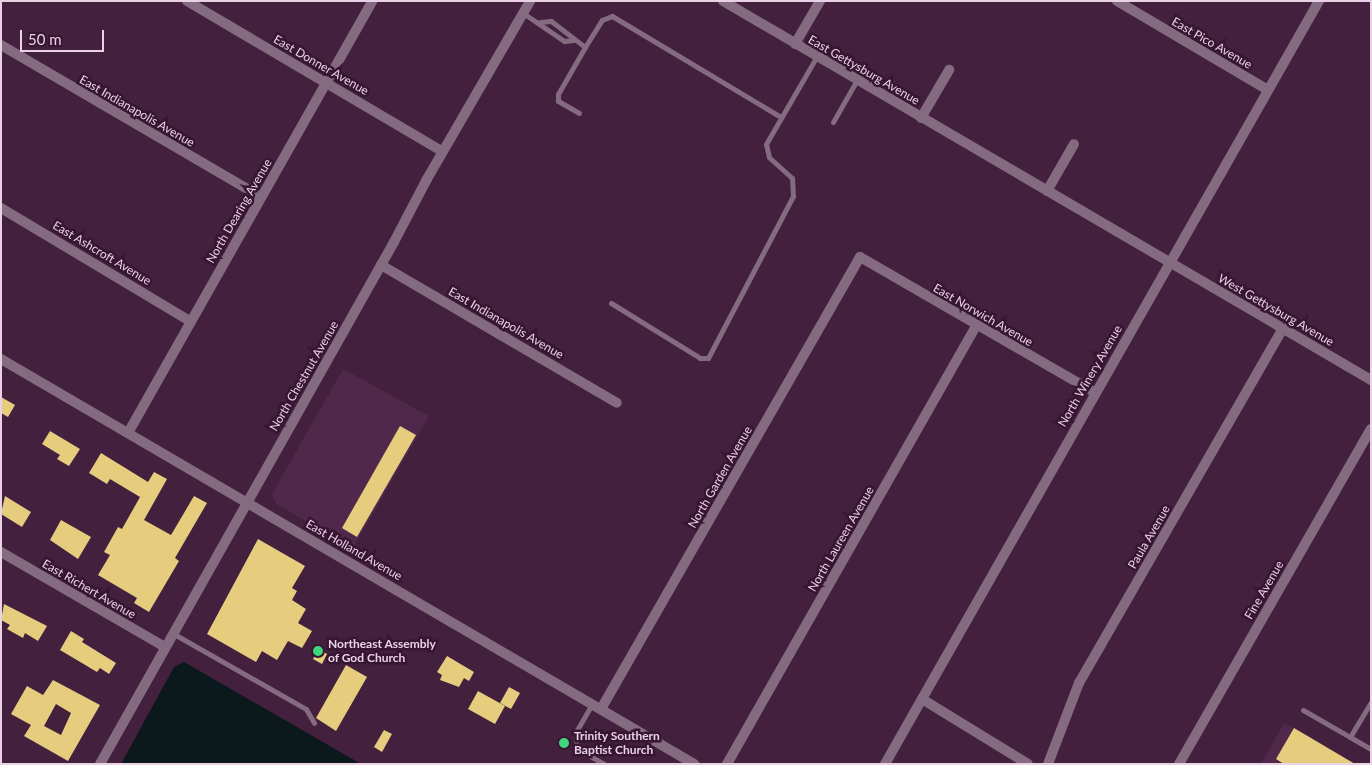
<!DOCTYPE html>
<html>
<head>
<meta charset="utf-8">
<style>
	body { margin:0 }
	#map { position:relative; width:1372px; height:765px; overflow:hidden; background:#42203e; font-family:Lato,sans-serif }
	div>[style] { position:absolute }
	.built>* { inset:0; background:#50284b }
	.water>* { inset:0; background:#0b191c }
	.building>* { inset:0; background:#e6cd7e }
	.service>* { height:5px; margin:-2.5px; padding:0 2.5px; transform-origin:2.5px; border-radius:2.5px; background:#856b80 }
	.minor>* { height:10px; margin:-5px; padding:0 5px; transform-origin:5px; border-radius:5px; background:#856b80 }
	.tertiary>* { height:10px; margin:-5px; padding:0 5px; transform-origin:5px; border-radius:5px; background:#856b80 }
	.dots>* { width:14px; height:14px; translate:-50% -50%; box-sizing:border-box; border:2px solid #381633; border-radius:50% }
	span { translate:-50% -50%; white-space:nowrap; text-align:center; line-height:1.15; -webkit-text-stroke:5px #381633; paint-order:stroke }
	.street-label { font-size:12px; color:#e8d2e4 }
	.poi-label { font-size:12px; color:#e8d2e4; font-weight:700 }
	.left { translate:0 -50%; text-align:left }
	.frame { position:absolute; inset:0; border:2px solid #e8d2e4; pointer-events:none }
	.scale { position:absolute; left:20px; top:30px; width:84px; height:22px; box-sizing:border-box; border:2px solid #e8d2e4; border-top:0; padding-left:6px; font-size:15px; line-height:18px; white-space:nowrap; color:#e8d2e4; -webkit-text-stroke:4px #381633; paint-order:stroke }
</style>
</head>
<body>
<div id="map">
	<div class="built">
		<div style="clip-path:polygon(343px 369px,429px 416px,353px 548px,276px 504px,272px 494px)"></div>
		<div style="clip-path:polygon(1284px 723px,1354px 764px,1261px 764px)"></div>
	</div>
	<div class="water">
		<div style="clip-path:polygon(184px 662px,361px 764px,121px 764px,174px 667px)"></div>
	</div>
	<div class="building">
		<div style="clip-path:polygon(1px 397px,15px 405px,8px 417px,1px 413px)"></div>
		<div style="clip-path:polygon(400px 426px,416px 435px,357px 537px,342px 528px)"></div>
		<div style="clip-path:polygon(50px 431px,80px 449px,69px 466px,57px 459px,60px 455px,42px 444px)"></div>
		<div style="clip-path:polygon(101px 453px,148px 482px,154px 472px,167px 479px,144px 520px,171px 535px,194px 496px,207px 503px,175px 558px,179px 561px,149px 612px,134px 603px,137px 598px,98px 575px,110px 555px,104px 552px,118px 527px,122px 529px,140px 497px,110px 479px,107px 484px,89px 473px)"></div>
		<div style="clip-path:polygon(5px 496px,31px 512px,22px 527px,1px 514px)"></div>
		<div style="clip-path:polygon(61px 520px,91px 537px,78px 559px,50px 540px)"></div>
		<div style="clip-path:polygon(258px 539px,305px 566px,292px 588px,297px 591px,292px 600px,306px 609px,298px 623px,312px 631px,302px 648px,288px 641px,277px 660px,262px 651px,256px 662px,207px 634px)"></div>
		<div style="clip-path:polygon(4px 604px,47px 626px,38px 641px,25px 633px,23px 638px,7px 629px,10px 625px,1px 620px)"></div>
		<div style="clip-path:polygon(71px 631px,84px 639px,82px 642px,116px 663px,109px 674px,100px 668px,97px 672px,60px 650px)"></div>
		<div style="clip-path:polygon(319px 649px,327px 654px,322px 664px,313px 659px)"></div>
		<div style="clip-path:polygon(447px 656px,474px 672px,469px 681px,464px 678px,459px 687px,440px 680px,442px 675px,437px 672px)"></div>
		<div style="clip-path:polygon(346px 665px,367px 677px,336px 731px,316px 718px)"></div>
		<div style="clip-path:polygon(evenodd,53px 680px,100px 705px,68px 761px,24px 736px,31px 725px,11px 714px,27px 686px,43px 695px,53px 680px,56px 704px,71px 713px,61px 735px,44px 726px,56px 704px)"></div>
		<div style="clip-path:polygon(509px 687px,520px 693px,511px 709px,500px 703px)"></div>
		<div style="clip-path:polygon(478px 691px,505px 706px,495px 724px,468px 709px)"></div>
		<div style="clip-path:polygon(1294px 728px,1355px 764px,1284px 764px,1276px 759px)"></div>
		<div style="clip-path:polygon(384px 730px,392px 734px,382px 752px,374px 747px)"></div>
	</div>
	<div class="service">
		<div style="left:523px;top:13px;width:50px;rotate:34.3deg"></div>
		<div style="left:564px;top:41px;width:10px;rotate:-6deg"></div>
		<div style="left:540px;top:22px;width:11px;rotate:-5deg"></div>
		<div style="left:551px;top:21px;width:43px;rotate:37.4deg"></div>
		<div style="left:585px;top:47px;width:32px;rotate:-58deg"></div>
		<div style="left:602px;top:20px;width:11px;rotate:-22deg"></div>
		<div style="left:612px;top:16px;width:197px;rotate:30.9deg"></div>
		<div style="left:579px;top:113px;width:24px;rotate:-150deg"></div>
		<div style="left:558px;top:101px;width:7px;rotate:-90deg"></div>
		<div style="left:558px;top:94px;width:54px;rotate:-60.1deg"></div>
		<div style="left:833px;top:122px;width:48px;rotate:-60.3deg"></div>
		<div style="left:611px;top:303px;width:105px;rotate:31.7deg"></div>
		<div style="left:700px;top:358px;width:8px"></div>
		<div style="left:708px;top:358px;width:183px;rotate:-62.3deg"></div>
		<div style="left:793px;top:196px;width:18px;rotate:-93deg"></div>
		<div style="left:792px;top:178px;width:31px;rotate:-138deg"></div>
		<div style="left:769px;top:157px;width:13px;rotate:-103deg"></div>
		<div style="left:766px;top:144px;width:102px;rotate:-59.9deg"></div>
		<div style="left:174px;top:634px;width:152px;rotate:29.6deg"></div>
		<div style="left:306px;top:709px;width:16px;rotate:60deg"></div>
		<div style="left:1371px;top:702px;width:41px;rotate:121deg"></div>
		<div style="left:1350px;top:737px;width:24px;rotate:30deg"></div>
		<div style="left:592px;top:704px;width:30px;rotate:120deg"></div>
		<div style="left:577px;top:730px;width:14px;rotate:94deg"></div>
		<div style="left:576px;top:744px;width:9px;rotate:54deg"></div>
		<div style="left:581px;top:751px;width:26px;rotate:29deg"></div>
		<div style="left:1303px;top:710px;width:54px;rotate:29.9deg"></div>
	</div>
	<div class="minor">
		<div style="left:187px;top:1px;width:296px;rotate:30.5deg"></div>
		<div style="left:1117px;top:1px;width:175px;rotate:30.5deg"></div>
		<div style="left:795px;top:44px;width:50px;rotate:-59.8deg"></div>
		<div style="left:1px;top:45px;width:301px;rotate:30.3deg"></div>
		<div style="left:921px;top:118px;width:56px;rotate:-59.7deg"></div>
		<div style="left:1047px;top:191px;width:54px;rotate:-60.1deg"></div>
		<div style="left:1px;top:208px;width:220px;rotate:30.9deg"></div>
		<div style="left:381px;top:265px;width:273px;rotate:30.3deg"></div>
		<div style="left:1px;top:359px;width:803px;rotate:30.3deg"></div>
		<div style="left:128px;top:433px;width:496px;rotate:-60.5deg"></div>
		<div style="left:1px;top:552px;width:190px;rotate:30.1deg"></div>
		<div style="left:922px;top:699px;width:124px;rotate:31.5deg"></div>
		<div style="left:601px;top:709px;width:521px;rotate:-60.19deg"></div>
		<div style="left:860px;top:257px;width:270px;rotate:30deg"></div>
		<div style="left:100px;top:764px;width:599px;rotate:-60.61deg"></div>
		<div style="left:394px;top:242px;width:71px;rotate:-62.4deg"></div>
		<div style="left:427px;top:179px;width:206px;rotate:-59.9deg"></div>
		<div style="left:727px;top:764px;width:504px;rotate:-60.38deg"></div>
		<div style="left:885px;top:764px;width:878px;rotate:-60.37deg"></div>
		<div style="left:1048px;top:764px;width:87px;rotate:-69.1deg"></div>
		<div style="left:1079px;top:683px;width:409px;rotate:-60.1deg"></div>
		<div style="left:1179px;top:764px;width:386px;rotate:-60.2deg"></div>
	</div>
	<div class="tertiary">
		<div style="left:723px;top:1px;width:751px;rotate:30.32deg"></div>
	</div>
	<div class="dots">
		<div style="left:318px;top:651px;background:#40d77c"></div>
		<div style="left:564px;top:743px;background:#40d77c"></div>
	</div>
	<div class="street-label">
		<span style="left:1212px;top:43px;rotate:30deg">East Pico Avenue</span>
		<span style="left:321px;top:65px;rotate:30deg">East Donner Avenue</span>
		<span style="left:864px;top:70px;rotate:30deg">East Gettysburg Avenue</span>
		<span style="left:137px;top:111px;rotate:30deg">East Indianapolis Avenue</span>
		<span style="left:239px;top:211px;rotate:-60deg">North Dearing Avenue</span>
		<span style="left:102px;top:253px;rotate:31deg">East Ashcroft Avenue</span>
		<span style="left:1276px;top:310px;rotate:30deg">West Gettysburg Avenue</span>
		<span style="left:983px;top:315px;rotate:30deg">East Norwich Avenue</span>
		<span style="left:506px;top:323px;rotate:30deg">East Indianapolis Avenue</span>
		<span style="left:304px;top:376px;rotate:-60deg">North Chestnut Avenue</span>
		<span style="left:1090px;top:376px;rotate:-60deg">North Winery Avenue</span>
		<span style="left:720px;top:477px;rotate:-60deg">North Garden Avenue</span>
		<span style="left:1149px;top:537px;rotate:-60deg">Paula Avenue</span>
		<span style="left:841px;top:539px;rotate:-60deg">North Laureen Avenue</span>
		<span style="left:354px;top:550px;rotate:30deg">East Holland Avenue</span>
		<span style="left:89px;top:589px;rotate:30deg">East Richert Avenue</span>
		<span style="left:1264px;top:590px;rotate:-60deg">Fine Avenue</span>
	</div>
	<div class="poi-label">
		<span class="left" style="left:328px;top:651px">Northeast Assembly<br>of God Church</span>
		<span class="left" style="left:574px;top:743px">Trinity Southern<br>Baptist Church</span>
	</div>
	<div class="frame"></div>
	<div class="scale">50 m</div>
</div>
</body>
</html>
